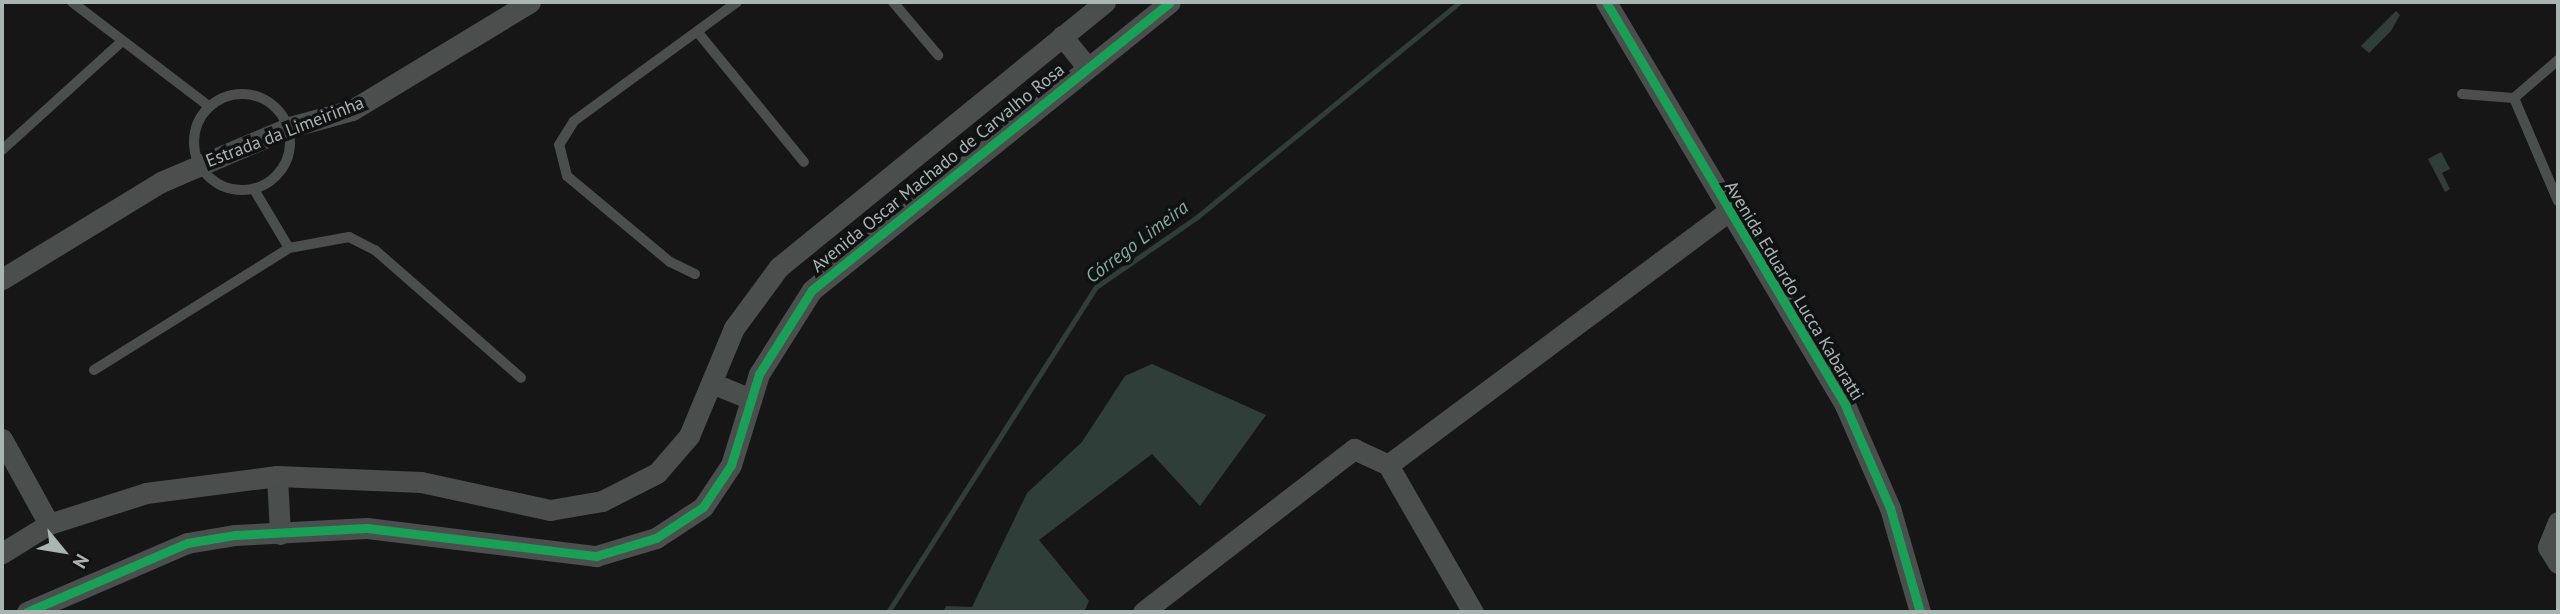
<!DOCTYPE html>
<html>
<head>
<meta charset="utf-8">
<style>
	body { margin:0 }
	#map { position:relative; width:2560px; height:614px; overflow:hidden; background:#161616; font-family:"PT Sans",sans-serif }
	div>[style] { position:absolute }
	.water>* { inset:0; background:#303e39 }
	.stream>* { height:5px; margin:-2.5px; padding:0 2.5px; transform-origin:2.5px; border-radius:2.5px; background:#303e39 }
	.lane>* { height:10px; margin:-5px; padding:0 5px; transform-origin:5px; border-radius:5px; background:#4a4e4d }
	.lane>.ring { margin:-5px; padding:0; box-sizing:content-box; background:none; border:10px solid #4a4e4d; border-radius:50% }
	.street>* { height:21px; margin:-10.5px; padding:0 10.5px; transform-origin:10.5px; border-radius:10.5px; background:#4a4e4d }
	.cycleway>* { height:9px; margin:-4.5px; padding:0 4.5px; transform-origin:4.5px; border-radius:4.5px; background:#1a9f57 }
	span { translate:-50% -50%; white-space:nowrap; text-align:center; line-height:1.15; -webkit-text-stroke:7px #101112; paint-order:stroke }
	.street-label { font-size:18px; color:#a8b5b3 }
	.water-label { font-size:19px; color:#82ae9d; font-style:italic }
	.frame { position:absolute; inset:0; border:4px solid #a8b5b3; pointer-events:none }
	.north { position:absolute; left:28px; top:516px; width:70px; height:70px; -webkit-text-stroke:5px #101112; paint-order:stroke; rotate:120deg; font-size:19px; font-weight:700; line-height:28px; text-align:center; color:#a8b5b3 }
	.north::after { content:''; display:block; margin:auto; width:24px; height:32px; background:#a8b5b3; clip-path:polygon(50% 0,100% 100%,50% 72%,0 100%) }
</style>
</head>
<body>
<div id="map">
	<div class="water">
		<div style="clip-path:polygon(2396px 11px,2400px 15px,2391px 31px,2369px 53px,2361px 46px)"></div>
		<div style="clip-path:polygon(2441px 152px,2450px 169px,2442px 173px,2450px 189px,2445px 192px,2428px 159px)"></div>
		<div style="clip-path:polygon(1152px 364px,1266px 415px,1200px 506px,1152px 454px,1039px 540px,1089px 601px,1084px 612px,943px 612px,946px 606px,972px 607px,1027px 493px,1082px 442px,1125px 376px)"></div>
	</div>
	<div class="stream">
		<div style="left:888px;top:612px;width:386px;rotate:-57.4deg"></div>
		<div style="left:1096px;top:287px;width:123px;rotate:-34.7deg"></div>
		<div style="left:1197px;top:217px;width:340px;rotate:-39.3deg"></div>
	</div>
	<div class="lane">
		<div style="left:72px;top:2px;width:173px;rotate:37.3deg"></div>
		<div style="left:893px;top:2px;width:70px;rotate:49.7deg"></div>
		<div style="left:700px;top:35px;width:164px;rotate:50.7deg"></div>
		<div style="left:2558px;top:60px;width:58px;rotate:139.2deg"></div>
		<div style="left:2514px;top:98px;width:112px;rotate:66.9deg"></div>
		<div style="left:2462px;top:94px;width:52px;rotate:4.4deg"></div>
		<div class="ring" style="left:194px;top:94px;width:86px;height:86px"></div>
		<div style="left:2px;top:150px;width:159px;rotate:-42.2deg"></div>
		<div style="left:255px;top:191px;width:66px;rotate:59.2deg"></div>
		<div style="left:695px;top:274px;width:28px;rotate:-154deg"></div>
		<div style="left:670px;top:262px;width:134px;rotate:-140.1deg"></div>
		<div style="left:567px;top:176px;width:32px;rotate:-104deg"></div>
		<div style="left:559px;top:145px;width:28px;rotate:-58deg"></div>
		<div style="left:574px;top:121px;width:202px;rotate:-36.1deg"></div>
		<div style="left:94px;top:370px;width:230px;rotate:-32deg"></div>
		<div style="left:289px;top:248px;width:61px;rotate:-10.4deg"></div>
		<div style="left:349px;top:237px;width:29px;rotate:27deg"></div>
		<div style="left:375px;top:250px;width:194px;rotate:41.2deg"></div>
	</div>
	<div class="street">
		<div style="left:1606px;top:2px;width:469px;rotate:59.3deg"></div>
		<div style="left:1845px;top:405px;width:112px;rotate:66.4deg"></div>
		<div style="left:1890px;top:508px;width:108px;rotate:73.9deg"></div>
		<div style="left:1062px;top:36px;width:40px;rotate:51deg"></div>
		<div style="left:2px;top:279px;width:186px;rotate:-31.4deg"></div>
		<div style="left:161px;top:182px;width:140px;rotate:-23.1deg"></div>
		<div style="left:290px;top:127px;width:64px;rotate:-15.3deg"></div>
		<div style="left:352px;top:110px;width:208px;rotate:-31.2deg"></div>
		<div style="left:714px;top:384px;width:40px;rotate:22deg"></div>
		<div style="left:2px;top:439px;width:97px;rotate:61.1deg"></div>
		<div style="left:1388px;top:465px;width:424px;rotate:-36.7deg"></div>
		<div style="left:277px;top:476px;width:58px;rotate:87deg"></div>
		<div style="left:2558px;top:522px;width:27px;rotate:112deg"></div>
		<div style="left:2548px;top:547px;width:19px;rotate:58deg"></div>
		<div style="left:2px;top:553px;width:55px;rotate:-31.7deg"></div>
		<div style="left:49px;top:524px;width:102px;rotate:-17.7deg"></div>
		<div style="left:146px;top:493px;width:132px;rotate:-7.4deg"></div>
		<div style="left:277px;top:476px;width:144px;rotate:2.4deg"></div>
		<div style="left:421px;top:482px;width:132px;rotate:12.2deg"></div>
		<div style="left:550px;top:510px;width:53px;rotate:-9.8deg"></div>
		<div style="left:602px;top:501px;width:62px;rotate:-27deg"></div>
		<div style="left:657px;top:473px;width:49px;rotate:-49.1deg"></div>
		<div style="left:689px;top:436px;width:117px;rotate:-67.4deg"></div>
		<div style="left:734px;top:328px;width:76px;rotate:-53.6deg"></div>
		<div style="left:779px;top:267px;width:420px;rotate:-39.1deg"></div>
		<div style="left:27px;top:612px;width:174px;rotate:-23.3deg"></div>
		<div style="left:187px;top:543px;width:49px;rotate:-9.5deg"></div>
		<div style="left:235px;top:535px;width:132px;rotate:-3deg"></div>
		<div style="left:367px;top:528px;width:231px;rotate:7deg"></div>
		<div style="left:596px;top:556px;width:63px;rotate:-16.7deg"></div>
		<div style="left:656px;top:538px;width:56px;rotate:-33.4deg"></div>
		<div style="left:703px;top:507px;width:50px;rotate:-56.3deg"></div>
		<div style="left:731px;top:465px;width:95px;rotate:-72.9deg"></div>
		<div style="left:759px;top:374px;width:99px;rotate:-57.8deg"></div>
		<div style="left:812px;top:290px;width:459px;rotate:-38.8deg"></div>
		<div style="left:1143px;top:612px;width:267px;rotate:-37.7deg"></div>
		<div style="left:1354px;top:449px;width:38px;rotate:25deg"></div>
		<div style="left:1388px;top:465px;width:170px;rotate:60deg"></div>
	</div>
	<div class="cycleway">
		<div style="left:1606px;top:2px;width:469px;rotate:59.3deg"></div>
		<div style="left:1845px;top:405px;width:112px;rotate:66.4deg"></div>
		<div style="left:1890px;top:508px;width:108px;rotate:73.9deg"></div>
		<div style="left:27px;top:612px;width:174px;rotate:-23.3deg"></div>
		<div style="left:187px;top:543px;width:49px;rotate:-9.5deg"></div>
		<div style="left:235px;top:535px;width:132px;rotate:-3deg"></div>
		<div style="left:367px;top:528px;width:231px;rotate:7deg"></div>
		<div style="left:596px;top:556px;width:63px;rotate:-16.7deg"></div>
		<div style="left:656px;top:538px;width:56px;rotate:-33.4deg"></div>
		<div style="left:703px;top:507px;width:50px;rotate:-56.3deg"></div>
		<div style="left:731px;top:465px;width:95px;rotate:-72.9deg"></div>
		<div style="left:759px;top:374px;width:99px;rotate:-57.8deg"></div>
		<div style="left:812px;top:290px;width:459px;rotate:-38.8deg"></div>
	</div>
	<div class="street-label">
		<span style="left:285px;top:132px;rotate:-21deg">Estrada da Limeirinha</span>
		<span style="left:938px;top:168px;rotate:-39deg">Avenida Oscar Machado de Carvalho Rosa</span>
		<span style="left:1794px;top:291px;rotate:59deg">Avenida Eduardo Lucca Kabaratti</span>
	</div>
	<div class="water-label">
		<span style="left:1137px;top:242px;rotate:-37deg">Córrego Limeira</span>
	</div>
	<div class="frame"></div>
	<div class="north">N</div>
</div>
</body>
</html>
